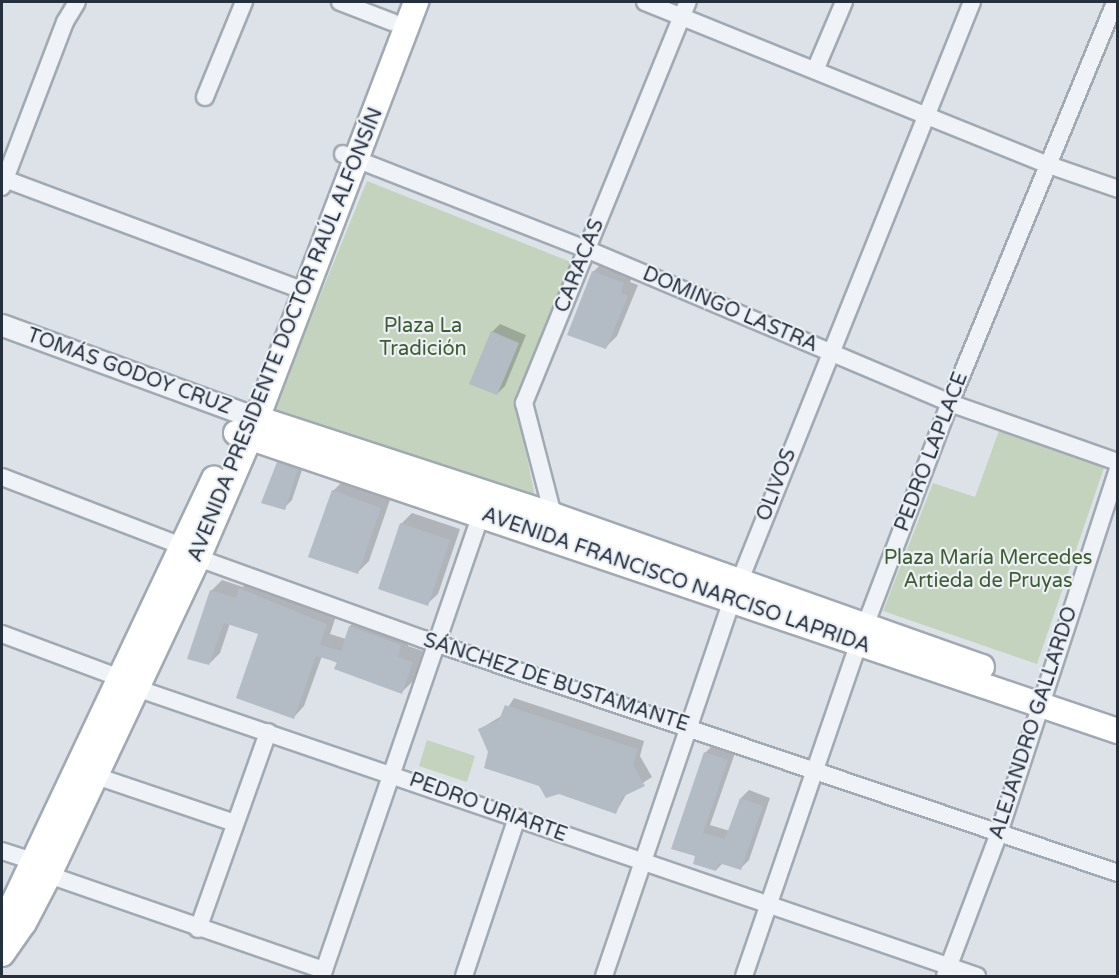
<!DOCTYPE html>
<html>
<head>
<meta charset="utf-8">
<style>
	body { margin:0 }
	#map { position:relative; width:1119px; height:978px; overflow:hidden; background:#dce2e8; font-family:"Varela Round",sans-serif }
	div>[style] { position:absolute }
	.green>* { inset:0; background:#c4d3bd }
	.shadow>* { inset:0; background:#0003 }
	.building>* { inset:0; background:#b3bbc5 }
	.roads { filter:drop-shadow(2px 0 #a1a9b2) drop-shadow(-2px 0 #a1a9b2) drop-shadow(0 2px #a1a9b2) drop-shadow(0 -2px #a1a9b2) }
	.minor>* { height:16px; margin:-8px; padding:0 8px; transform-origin:8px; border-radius:8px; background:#eff2f6 }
	.tertiary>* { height:21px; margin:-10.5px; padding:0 10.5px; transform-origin:10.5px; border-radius:10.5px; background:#eff2f6 }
	.secondary>* { height:24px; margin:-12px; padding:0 12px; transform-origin:12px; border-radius:12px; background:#fff }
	span { translate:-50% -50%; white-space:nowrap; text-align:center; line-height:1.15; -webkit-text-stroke:4.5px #ecf0f5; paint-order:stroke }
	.street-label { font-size:20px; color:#25303f }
	.park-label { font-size:20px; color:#3c5c31 }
	.frame { position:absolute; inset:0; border:3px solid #25303f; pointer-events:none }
</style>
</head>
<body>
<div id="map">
	<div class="green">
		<div style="clip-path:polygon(367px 181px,571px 262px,516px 404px,535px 496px,272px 413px)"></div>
		<div style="clip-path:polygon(1000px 428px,1105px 465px,1037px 664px,883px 611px,933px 483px,975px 497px)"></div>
		<div style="clip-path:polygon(427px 740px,475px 756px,467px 782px,419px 766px)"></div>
	</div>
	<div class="shadow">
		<div style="clip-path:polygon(604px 261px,634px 272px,630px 282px,638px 285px,617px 336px,606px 347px,593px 272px)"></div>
		<div style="clip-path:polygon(500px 324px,526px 335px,505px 386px,497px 394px,492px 332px)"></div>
		<div style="clip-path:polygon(286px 455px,305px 461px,292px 500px,284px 508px,278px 463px)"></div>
		<div style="clip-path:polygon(344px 480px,391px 497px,369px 561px,358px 572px,333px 491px)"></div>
		<div style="clip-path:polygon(412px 513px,460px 529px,438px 594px,427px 604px,401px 524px)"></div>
		<div style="clip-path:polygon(251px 578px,337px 613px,330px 634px,346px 639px,350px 626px,361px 615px,411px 634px,408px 646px,423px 651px,413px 681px,402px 692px,322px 656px,304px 706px,294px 717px,259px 633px,230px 623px,220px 653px,209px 664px,211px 591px,222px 580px,243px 587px)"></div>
		<div style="clip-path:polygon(514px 698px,644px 741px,640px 756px,652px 777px,627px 793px,616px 812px,540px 785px,490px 752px,480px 729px,503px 715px)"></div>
		<div style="clip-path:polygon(713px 745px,735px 753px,710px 825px,730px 831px,741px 798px,749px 790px,770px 798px,749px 860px,741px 868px,723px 863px,716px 870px,695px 863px,705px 753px)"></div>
	</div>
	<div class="building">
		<div style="clip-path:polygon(592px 271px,624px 283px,621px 293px,628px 296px,606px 349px,567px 335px)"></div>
		<div style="clip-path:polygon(491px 331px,519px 343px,497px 395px,469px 384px)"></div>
		<div style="clip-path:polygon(277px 462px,298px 469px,285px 510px,261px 503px)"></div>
		<div style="clip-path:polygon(332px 490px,381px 508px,358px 574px,308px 557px)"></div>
		<div style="clip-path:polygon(400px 523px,450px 540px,428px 606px,378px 589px)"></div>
		<div style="clip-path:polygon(239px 588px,327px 624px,320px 645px,341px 651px,349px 626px,401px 645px,398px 657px,413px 662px,402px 694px,334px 669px,337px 662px,316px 656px,294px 719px,236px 698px,258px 634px,224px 623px,209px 665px,187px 659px,210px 590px,236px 598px)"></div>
		<div style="clip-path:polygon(505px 705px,637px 749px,633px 765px,645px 786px,622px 797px,616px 814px,559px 794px,546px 798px,539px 786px,484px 768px,488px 752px,478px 729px,499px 720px)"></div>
		<div style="clip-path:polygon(704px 752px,728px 760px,703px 833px,725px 839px,740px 798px,763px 806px,741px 870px,719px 863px,716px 871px,693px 864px,695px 856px,671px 849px)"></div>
	</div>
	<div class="roads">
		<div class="minor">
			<div style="left:340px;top:2px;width:56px;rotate:21deg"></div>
			<div style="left:645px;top:2px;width:432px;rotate:22deg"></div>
			<div style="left:1046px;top:164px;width:76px;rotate:19.1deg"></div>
			<div style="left:816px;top:68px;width:72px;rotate:-67deg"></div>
			<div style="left:205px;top:97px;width:103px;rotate:-67.7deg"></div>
			<div style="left:343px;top:154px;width:261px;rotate:21.4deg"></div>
			<div style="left:586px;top:249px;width:395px;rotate:22.9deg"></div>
			<div style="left:950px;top:403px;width:178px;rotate:19.4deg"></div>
			<div style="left:2px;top:178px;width:323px;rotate:20.5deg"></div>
			<div style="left:2px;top:187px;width:177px;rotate:-69.1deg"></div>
			<div style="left:65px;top:22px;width:23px;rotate:-59deg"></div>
			<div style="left:2px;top:477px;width:195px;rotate:21deg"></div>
			<div style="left:184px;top:547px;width:18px;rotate:38deg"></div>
			<div style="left:198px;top:558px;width:239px;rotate:19.8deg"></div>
			<div style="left:423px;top:639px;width:733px;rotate:18.61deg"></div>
			<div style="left:550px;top:523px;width:9px;rotate:-69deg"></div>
			<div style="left:553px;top:515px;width:116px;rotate:-104.5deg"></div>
			<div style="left:524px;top:403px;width:433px;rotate:-67.8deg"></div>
			<div style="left:2px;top:634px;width:126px;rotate:20.4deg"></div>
			<div style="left:120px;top:678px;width:19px;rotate:32deg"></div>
			<div style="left:136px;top:688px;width:889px;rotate:18.9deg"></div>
			<div style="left:93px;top:775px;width:150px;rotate:18.7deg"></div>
			<div style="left:2px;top:851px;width:35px;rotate:18deg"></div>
			<div style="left:35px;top:862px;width:19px;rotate:43deg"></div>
			<div style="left:49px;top:875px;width:291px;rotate:19.1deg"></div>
			<div style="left:198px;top:929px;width:209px;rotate:-70.4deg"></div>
			<div style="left:322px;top:976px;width:497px;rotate:-71deg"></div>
			<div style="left:464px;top:976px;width:167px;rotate:-71.5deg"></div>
			<div style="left:604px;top:976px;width:397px;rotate:-71.2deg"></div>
			<div style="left:732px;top:600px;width:644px;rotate:-68.13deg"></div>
			<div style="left:744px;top:976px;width:353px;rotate:-71deg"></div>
			<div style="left:859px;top:642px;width:256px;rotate:-69.2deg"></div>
			<div style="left:950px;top:403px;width:434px;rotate:-67.6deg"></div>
			<div style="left:945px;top:976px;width:153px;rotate:-69.3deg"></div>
			<div style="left:999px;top:833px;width:384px;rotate:-71.9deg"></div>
		</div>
		<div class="tertiary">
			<div style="left:2px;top:325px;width:270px;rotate:20.1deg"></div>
		</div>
		<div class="secondary">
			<div style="left:256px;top:418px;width:312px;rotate:18.1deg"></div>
			<div style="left:553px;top:515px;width:455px;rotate:19.5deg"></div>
			<div style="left:236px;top:433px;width:931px;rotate:18.67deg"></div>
			<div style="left:2px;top:927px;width:496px;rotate:-64.7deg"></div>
			<div style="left:2px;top:954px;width:38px;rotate:-55deg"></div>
			<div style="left:24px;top:923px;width:54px;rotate:-62.5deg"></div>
			<div style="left:49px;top:875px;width:350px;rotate:-64.8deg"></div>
			<div style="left:198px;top:558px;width:132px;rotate:-66.7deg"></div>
			<div style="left:250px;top:437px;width:466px;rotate:-69.1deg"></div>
		</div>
	</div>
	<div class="street-label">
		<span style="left:580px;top:266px;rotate:-68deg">CARACAS</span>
		<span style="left:730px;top:310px;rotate:23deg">DOMINGO LASTRA</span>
		<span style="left:286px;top:335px;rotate:-68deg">AVENIDA PRESIDENTE DOCTOR RAÚL ALFONSÍN</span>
		<span style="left:129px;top:372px;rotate:20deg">TOMÁS GODOY CRUZ</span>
		<span style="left:932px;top:452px;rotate:-69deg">PEDRO LAPLACE</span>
		<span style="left:777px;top:485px;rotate:-69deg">OLIVOS</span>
		<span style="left:676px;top:581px;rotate:19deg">AVENIDA FRANCISCO NARCISO LAPRIDA</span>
		<span style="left:556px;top:683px;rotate:18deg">SÁNCHEZ DE BUSTAMANTE</span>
		<span style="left:1034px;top:723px;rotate:-72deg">ALEJANDRO GALLARDO</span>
		<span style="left:488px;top:808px;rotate:20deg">PEDRO URIARTE</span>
	</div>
	<div class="park-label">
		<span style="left:423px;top:338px">Plaza La<br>Tradición</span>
		<span style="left:988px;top:570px">Plaza María Mercedes<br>Artieda de Pruyas</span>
	</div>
	<div class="frame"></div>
</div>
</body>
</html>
